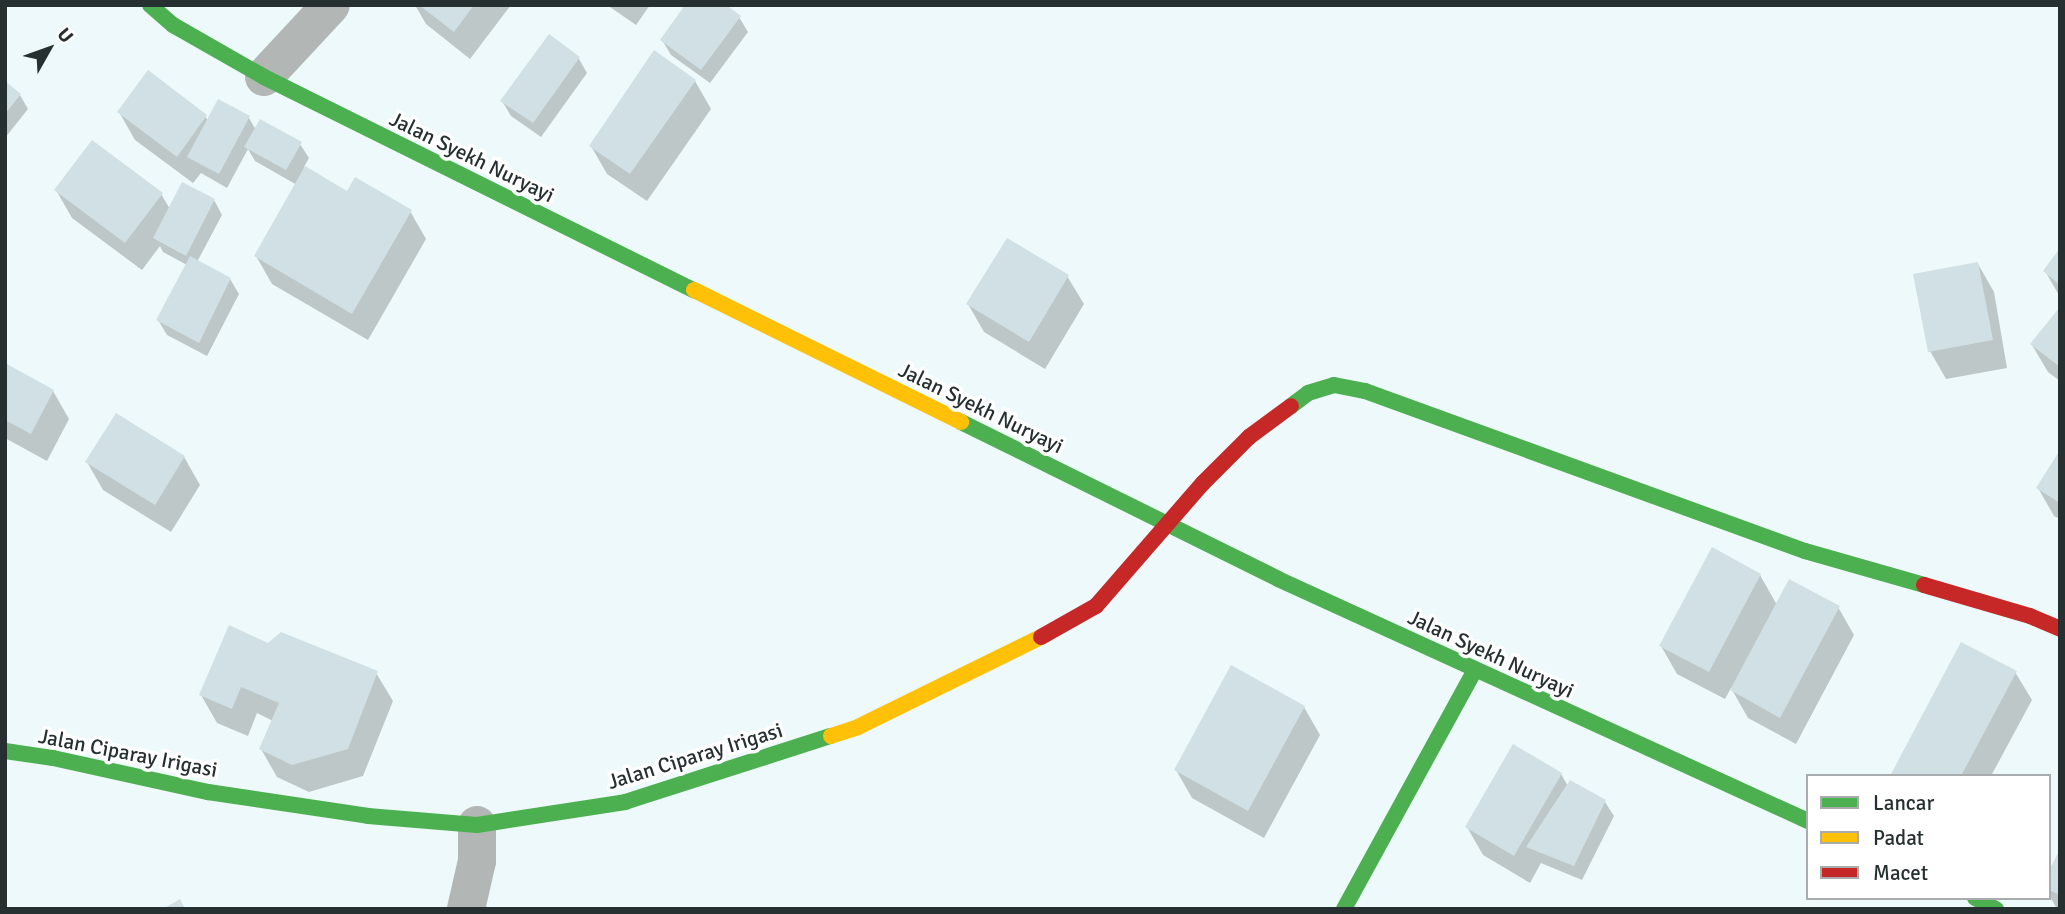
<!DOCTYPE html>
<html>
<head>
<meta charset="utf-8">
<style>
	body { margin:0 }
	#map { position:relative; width:2065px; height:914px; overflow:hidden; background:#edf9fa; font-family:Signika,sans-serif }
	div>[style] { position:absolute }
	.shadow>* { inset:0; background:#0003 }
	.building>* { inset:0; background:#d1e0e4 }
	.street>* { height:38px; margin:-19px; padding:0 19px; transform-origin:19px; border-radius:19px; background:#b2b7b6 }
	.fast>* { height:16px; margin:-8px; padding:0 8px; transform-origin:8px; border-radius:8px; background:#4caf50 }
	.slow>* { height:16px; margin:-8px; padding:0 8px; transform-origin:8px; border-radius:8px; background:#ffc107 }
	.jam>* { height:16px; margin:-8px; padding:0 8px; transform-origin:8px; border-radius:8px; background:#c62828 }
	span { translate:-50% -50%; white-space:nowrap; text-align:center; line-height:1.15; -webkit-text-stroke:7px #fff; paint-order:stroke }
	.street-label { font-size:21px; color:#263031 }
	.frame { position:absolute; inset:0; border:7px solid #263031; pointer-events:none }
	.legend { position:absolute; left:1806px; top:774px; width:245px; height:126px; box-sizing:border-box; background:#fff; border:2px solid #a8acad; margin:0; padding:9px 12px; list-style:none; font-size:21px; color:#263031 }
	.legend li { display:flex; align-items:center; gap:14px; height:35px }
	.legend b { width:35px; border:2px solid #a8acad }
	.north { position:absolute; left:14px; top:14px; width:70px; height:70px; -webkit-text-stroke:5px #fff; paint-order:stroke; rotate:50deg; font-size:19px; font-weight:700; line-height:28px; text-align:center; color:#263031 }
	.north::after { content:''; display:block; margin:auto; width:24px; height:32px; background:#263031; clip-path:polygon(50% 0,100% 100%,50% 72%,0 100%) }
</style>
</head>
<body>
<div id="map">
	<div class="shadow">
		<div style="clip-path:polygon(415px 5px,511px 5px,470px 59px,426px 24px)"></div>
		<div style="clip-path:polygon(607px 5px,650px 5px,636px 25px)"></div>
		<div style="clip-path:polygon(739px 17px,748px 32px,710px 83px,671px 55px,662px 40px)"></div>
		<div style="clip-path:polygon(549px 37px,579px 59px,587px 73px,541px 137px,511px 116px,502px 101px)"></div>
		<div style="clip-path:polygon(695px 81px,711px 109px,647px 201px,607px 174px,591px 146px)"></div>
		<div style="clip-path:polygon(5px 84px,20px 95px,28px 109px,5px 138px)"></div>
		<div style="clip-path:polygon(119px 112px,205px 116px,208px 121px,249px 118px,256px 130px,300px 144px,309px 158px,304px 167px,348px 193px,410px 211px,426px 239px,368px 340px,272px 284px,256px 256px,297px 185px,255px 161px,248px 149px,227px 188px,201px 173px,193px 183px,135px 140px)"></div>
		<div style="clip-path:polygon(56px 190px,161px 194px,170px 209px,214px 200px,222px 215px,197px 262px,230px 279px,239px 294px,207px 356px,167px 335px,158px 320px,187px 265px,163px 252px,160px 246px,142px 270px,72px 218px)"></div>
		<div style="clip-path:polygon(2060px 251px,2060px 297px,2045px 271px)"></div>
		<div style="clip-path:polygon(1978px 264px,1994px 292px,2007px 368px,1946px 379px,1930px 351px)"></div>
		<div style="clip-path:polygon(1067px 276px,1084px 304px,1045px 369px,984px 332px,968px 304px)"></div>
		<div style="clip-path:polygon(2060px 309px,2060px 381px,2048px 372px,2032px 345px)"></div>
		<div style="clip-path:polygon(5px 365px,53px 391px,69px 419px,47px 461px,5px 438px)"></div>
		<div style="clip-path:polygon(2060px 453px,2060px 519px,2054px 516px,2038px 488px)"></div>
		<div style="clip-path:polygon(184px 457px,200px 485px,171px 532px,103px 490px,87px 462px)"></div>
		<div style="clip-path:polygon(1760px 575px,1777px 605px,1838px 607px,1854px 635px,1796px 744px,1748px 718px,1731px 688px,1725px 699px,1677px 674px,1661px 646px)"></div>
		<div style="clip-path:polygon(268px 645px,376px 673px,393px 701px,363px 776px,309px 792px,277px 777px,261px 749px,273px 721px,257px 713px,248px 736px,217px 723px,201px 695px)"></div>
		<div style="clip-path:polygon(2015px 672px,2032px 700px,1991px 776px,1893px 776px)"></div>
		<div style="clip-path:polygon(1304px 707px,1320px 735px,1264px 838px,1192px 798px,1176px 770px)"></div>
		<div style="clip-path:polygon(1561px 774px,1568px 786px,1605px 802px,1614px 816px,1582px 880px,1541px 863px,1530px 883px,1483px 855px,1467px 827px)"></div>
		<div style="clip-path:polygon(2060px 853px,2060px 909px,2057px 909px,2049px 895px,2049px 876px)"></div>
	</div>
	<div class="building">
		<div style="clip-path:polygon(419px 5px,474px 5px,454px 32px)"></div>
		<div style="clip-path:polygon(685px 5px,726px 5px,741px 16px,701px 70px,660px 40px)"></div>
		<div style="clip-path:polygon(549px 34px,580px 57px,533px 123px,500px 101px)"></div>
		<div style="clip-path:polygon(654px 50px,696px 80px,630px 174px,589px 146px)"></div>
		<div style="clip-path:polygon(148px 70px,207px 115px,177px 157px,117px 112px)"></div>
		<div style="clip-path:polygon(5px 81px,21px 94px,5px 114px)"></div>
		<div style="clip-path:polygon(218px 99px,250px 116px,219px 174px,187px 157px)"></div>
		<div style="clip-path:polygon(260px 119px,302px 142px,286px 170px,244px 147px)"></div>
		<div style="clip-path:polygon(92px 140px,163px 193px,125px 243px,54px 190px)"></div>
		<div style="clip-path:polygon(305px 166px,347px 191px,355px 177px,412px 210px,352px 314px,254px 256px)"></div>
		<div style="clip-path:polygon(182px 182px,215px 199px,186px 256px,153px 238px)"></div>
		<div style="clip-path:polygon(1007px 238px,1069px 275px,1029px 342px,966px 304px)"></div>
		<div style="clip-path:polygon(2060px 248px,2060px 285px,2043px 271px)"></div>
		<div style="clip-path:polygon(190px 256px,231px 278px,199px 343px,156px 320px)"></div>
		<div style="clip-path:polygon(1978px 262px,1993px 340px,1928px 352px,1913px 274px)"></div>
		<div style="clip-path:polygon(2060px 307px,2060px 367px,2030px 344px)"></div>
		<div style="clip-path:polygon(5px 363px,54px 390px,31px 434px,5px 420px)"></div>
		<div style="clip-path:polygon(116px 413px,185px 456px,155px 505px,85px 462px)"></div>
		<div style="clip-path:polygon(2060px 450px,2060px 503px,2036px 488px)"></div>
		<div style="clip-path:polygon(1712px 547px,1761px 574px,1709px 672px,1659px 646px)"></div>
		<div style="clip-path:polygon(1789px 579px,1840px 606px,1780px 718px,1730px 690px)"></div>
		<div style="clip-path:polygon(229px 625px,268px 643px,281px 632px,378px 671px,348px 749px,292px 765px,259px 749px,279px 703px,241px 687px,232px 709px,199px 695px)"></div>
		<div style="clip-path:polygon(1961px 642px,2017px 671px,1961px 776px,1890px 776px)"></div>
		<div style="clip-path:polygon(1231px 665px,1305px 706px,1248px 811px,1174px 770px)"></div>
		<div style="clip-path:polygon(1513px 744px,1562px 773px,1514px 856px,1465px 827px)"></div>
		<div style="clip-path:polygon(1570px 780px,1606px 800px,1574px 866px,1526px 847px)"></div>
		<div style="clip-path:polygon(2060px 849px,2060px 895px,2049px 890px,2049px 871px)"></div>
		<div style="clip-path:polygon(180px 899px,185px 909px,163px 909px)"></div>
	</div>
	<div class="street">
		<div style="left:264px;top:77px;width:98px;rotate:-47.1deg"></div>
		<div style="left:466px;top:909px;width:49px;rotate:-77.1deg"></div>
		<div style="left:477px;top:861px;width:36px;rotate:-90deg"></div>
	</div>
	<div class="fast">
		<div style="left:150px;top:5px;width:30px;rotate:41deg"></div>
		<div style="left:173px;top:25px;width:105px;rotate:29.7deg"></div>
		<div style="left:264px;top:77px;width:480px;rotate:26.4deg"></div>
		<div style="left:1291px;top:406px;width:21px;rotate:-37deg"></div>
		<div style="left:1308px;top:393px;width:27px;rotate:-17deg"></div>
		<div style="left:1334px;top:385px;width:32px;rotate:11deg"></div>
		<div style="left:1365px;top:391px;width:468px;rotate:20deg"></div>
		<div style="left:1805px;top:551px;width:124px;rotate:15.9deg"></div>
		<div style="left:961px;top:422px;width:354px;rotate:26.3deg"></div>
		<div style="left:1278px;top:579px;width:583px;rotate:24.54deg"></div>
		<div style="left:5px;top:751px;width:49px;rotate:8.3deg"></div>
		<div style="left:53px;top:758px;width:159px;rotate:12.4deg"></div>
		<div style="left:208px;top:792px;width:162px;rotate:8.5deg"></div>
		<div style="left:368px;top:816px;width:109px;rotate:4.7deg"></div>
		<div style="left:477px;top:825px;width:150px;rotate:-8.8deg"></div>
		<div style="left:625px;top:802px;width:216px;rotate:-17.8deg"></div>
		<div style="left:1975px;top:898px;width:24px;rotate:28deg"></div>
		<div style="left:1344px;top:909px;width:273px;rotate:-61.3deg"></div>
	</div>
	<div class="slow">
		<div style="left:694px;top:290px;width:298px;rotate:26.3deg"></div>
		<div style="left:831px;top:736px;width:28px;rotate:-18deg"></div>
		<div style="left:858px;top:727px;width:204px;rotate:-26.2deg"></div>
	</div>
	<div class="jam">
		<div style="left:1924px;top:585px;width:110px;rotate:16.3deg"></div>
		<div style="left:2030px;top:616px;width:33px;rotate:23deg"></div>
		<div style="left:1041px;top:637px;width:63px;rotate:-29.4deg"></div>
		<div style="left:1096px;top:606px;width:163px;rotate:-49deg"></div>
		<div style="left:1203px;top:483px;width:65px;rotate:-45deg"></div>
		<div style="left:1249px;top:437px;width:52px;rotate:-36.4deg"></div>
	</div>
	<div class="street-label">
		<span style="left:472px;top:157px;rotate:26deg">Jalan Syekh Nuryayi</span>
		<span style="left:981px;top:408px;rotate:26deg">Jalan Syekh Nuryayi</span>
		<span style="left:1491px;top:654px;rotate:25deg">Jalan Syekh Nuryayi</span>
		<span style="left:128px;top:753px;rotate:11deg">Jalan Ciparay Irigasi</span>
		<span style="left:695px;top:756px;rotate:-17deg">Jalan Ciparay Irigasi</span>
	</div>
	<div class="frame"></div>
	<ul class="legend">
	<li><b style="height:9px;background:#4caf50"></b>Lancar</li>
	<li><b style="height:9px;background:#ffc107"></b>Padat</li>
	<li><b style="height:9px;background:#c62828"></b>Macet</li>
	</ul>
	<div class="north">U</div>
</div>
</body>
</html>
